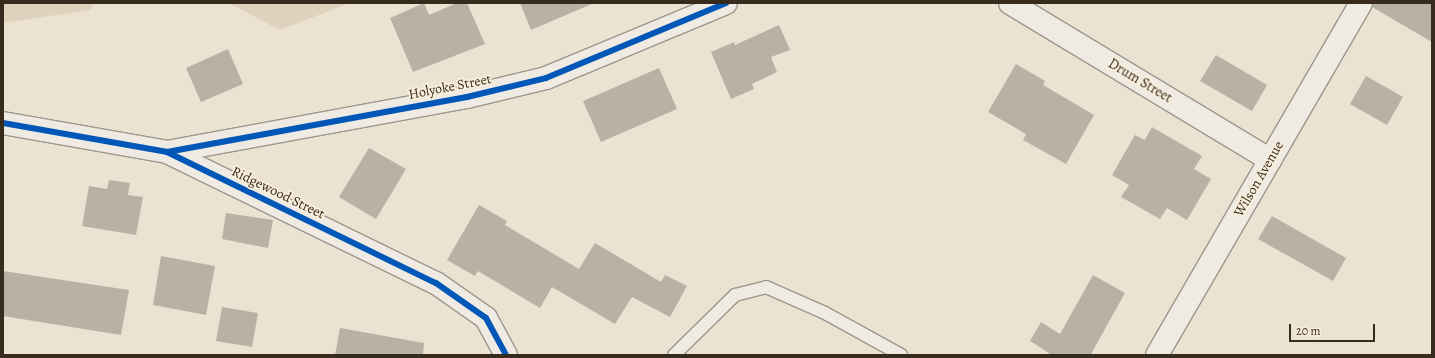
<!DOCTYPE html>
<html>
<head>
<meta charset="utf-8">
<style>
	body { margin:0 }
	#map { position:relative; width:1435px; height:358px; overflow:hidden; background:#ece2d2; font-family:Alegreya,serif }
	div>[style] { position:absolute }
	.green>* { inset:0; background:#dfd2bd }
	.building>* { inset:0; background:#b8b1a6 }
	.roads { filter:drop-shadow(1px 0 #9d968c) drop-shadow(-1px 0 #9d968c) drop-shadow(0 1px #9d968c) drop-shadow(0 -1px #9d968c) }
	.service>* { height:12px; margin:-6px; padding:0 6px; transform-origin:6px; border-radius:6px; background:#efeae2 }
	.minor>* { height:22px; margin:-11px; padding:0 11px; transform-origin:11px; border-radius:11px; background:#efeae2 }
	.cycleway>* { height:6px; margin:-3px; padding:0 3px; transform-origin:3px; border-radius:3px; background:#0057b8 }
	span { translate:-50% -50%; white-space:nowrap; text-align:center; line-height:1.15; -webkit-text-stroke:3.5px #f9eedb; paint-order:stroke }
	.street-label { font-size:14px; color:#362b1d }
	.frame { position:absolute; inset:0; border:4px solid #362b1d; pointer-events:none }
	.scale { position:absolute; left:1289px; top:324px; width:86px; height:18px; box-sizing:border-box; border:2px solid #362b1d; border-top:0; padding-left:5px; font-size:12px; line-height:14px; white-space:nowrap; color:#362b1d; -webkit-text-stroke:3px #f9eedb; paint-order:stroke }
</style>
</head>
<body>
<div id="map">
	<div class="green">
		<div style="clip-path:polygon(3px 3px,94px 3px,90px 10px,3px 23px)"></div>
		<div style="clip-path:polygon(229px 3px,350px 3px,280px 30px)"></div>
	</div>
	<div class="building">
		<div style="clip-path:polygon(424px 3px,429px 15px,457px 3px,467px 3px,485px 44px,413px 72px,390px 18px)"></div>
		<div style="clip-path:polygon(520px 3px,594px 3px,531px 30px)"></div>
		<div style="clip-path:polygon(1373px 3px,1432px 3px,1432px 42px,1372px 7px)"></div>
		<div style="clip-path:polygon(779px 25px,790px 50px,771px 57px,777px 72px,752px 84px,754px 89px,731px 99px,711px 52px,734px 42px,735px 45px)"></div>
		<div style="clip-path:polygon(228px 49px,243px 84px,201px 102px,186px 68px)"></div>
		<div style="clip-path:polygon(1216px 55px,1267px 85px,1252px 111px,1200px 81px)"></div>
		<div style="clip-path:polygon(1016px 64px,1045px 81px,1043px 85px,1094px 115px,1066px 164px,1023px 140px,1026px 134px,988px 112px)"></div>
		<div style="clip-path:polygon(659px 68px,677px 109px,601px 142px,583px 101px)"></div>
		<div style="clip-path:polygon(1366px 76px,1403px 97px,1387px 125px,1350px 104px)"></div>
		<div style="clip-path:polygon(1152px 127px,1202px 156px,1194px 169px,1211px 179px,1187px 220px,1167px 208px,1160px 219px,1121px 197px,1129px 185px,1112px 175px,1135px 135px,1145px 140px)"></div>
		<div style="clip-path:polygon(369px 148px,406px 169px,376px 219px,339px 197px)"></div>
		<div style="clip-path:polygon(109px 180px,130px 183px,128px 195px,143px 197px,136px 235px,82px 226px,89px 186px,107px 189px)"></div>
		<div style="clip-path:polygon(479px 205px,507px 221px,505px 225px,579px 269px,595px 243px,661px 282px,665px 275px,687px 286px,670px 317px,632px 297px,615px 324px,552px 287px,540px 308px,478px 271px,475px 276px,447px 260px)"></div>
		<div style="clip-path:polygon(226px 213px,273px 220px,268px 248px,222px 239px)"></div>
		<div style="clip-path:polygon(1272px 216px,1346px 258px,1333px 281px,1258px 239px)"></div>
		<div style="clip-path:polygon(161px 256px,215px 266px,206px 315px,153px 305px)"></div>
		<div style="clip-path:polygon(3px 271px,129px 290px,121px 335px,3px 316px)"></div>
		<div style="clip-path:polygon(1093px 275px,1125px 293px,1091px 354px,1093px 355px,1048px 355px,1049px 353px,1030px 341px,1041px 322px,1060px 334px)"></div>
		<div style="clip-path:polygon(222px 307px,258px 313px,252px 347px,216px 341px)"></div>
		<div style="clip-path:polygon(340px 328px,424px 343px,423px 355px,335px 355px)"></div>
	</div>
	<div class="roads">
		<div class="service">
			<div style="left:674px;top:355px;width:86px;rotate:-44.5deg"></div>
			<div style="left:735px;top:295px;width:32px;rotate:-14deg"></div>
			<div style="left:766px;top:287px;width:64px;rotate:23.8deg"></div>
			<div style="left:825px;top:313px;width:87px;rotate:28.9deg"></div>
		</div>
		<div class="minor">
			<div style="left:1010px;top:3px;width:304px;rotate:31.1deg"></div>
			<div style="left:3px;top:123px;width:167px;rotate:10deg"></div>
			<div style="left:167px;top:152px;width:299px;rotate:26deg"></div>
			<div style="left:436px;top:283px;width:61px;rotate:35deg"></div>
			<div style="left:486px;top:318px;width:42px;rotate:61.6deg"></div>
			<div style="left:167px;top:152px;width:305px;rotate:-10.4deg"></div>
			<div style="left:467px;top:97px;width:81px;rotate:-13.5deg"></div>
			<div style="left:546px;top:78px;width:195px;rotate:-22.6deg"></div>
			<div style="left:1157px;top:355px;width:407px;rotate:-59.9deg"></div>
		</div>
	</div>
	<div class="cycleway">
		<div style="left:3px;top:123px;width:167px;rotate:10deg"></div>
		<div style="left:167px;top:152px;width:299px;rotate:26deg"></div>
		<div style="left:436px;top:283px;width:61px;rotate:35deg"></div>
		<div style="left:486px;top:318px;width:42px;rotate:61.6deg"></div>
		<div style="left:167px;top:152px;width:305px;rotate:-10.4deg"></div>
		<div style="left:467px;top:97px;width:81px;rotate:-13.5deg"></div>
		<div style="left:546px;top:78px;width:195px;rotate:-22.6deg"></div>
	</div>
	<div class="street-label">
		<span style="left:1140px;top:81px;rotate:31deg">Drum Street</span>
		<span style="left:450px;top:87px;rotate:-11deg">Holyoke Street</span>
		<span style="left:1259px;top:179px;rotate:-60deg">Wilson Avenue</span>
		<span style="left:278px;top:193px;rotate:26deg">Ridgewood Street</span>
	</div>
	<div class="frame"></div>
	<div class="scale">20 m</div>
</div>
</body>
</html>
